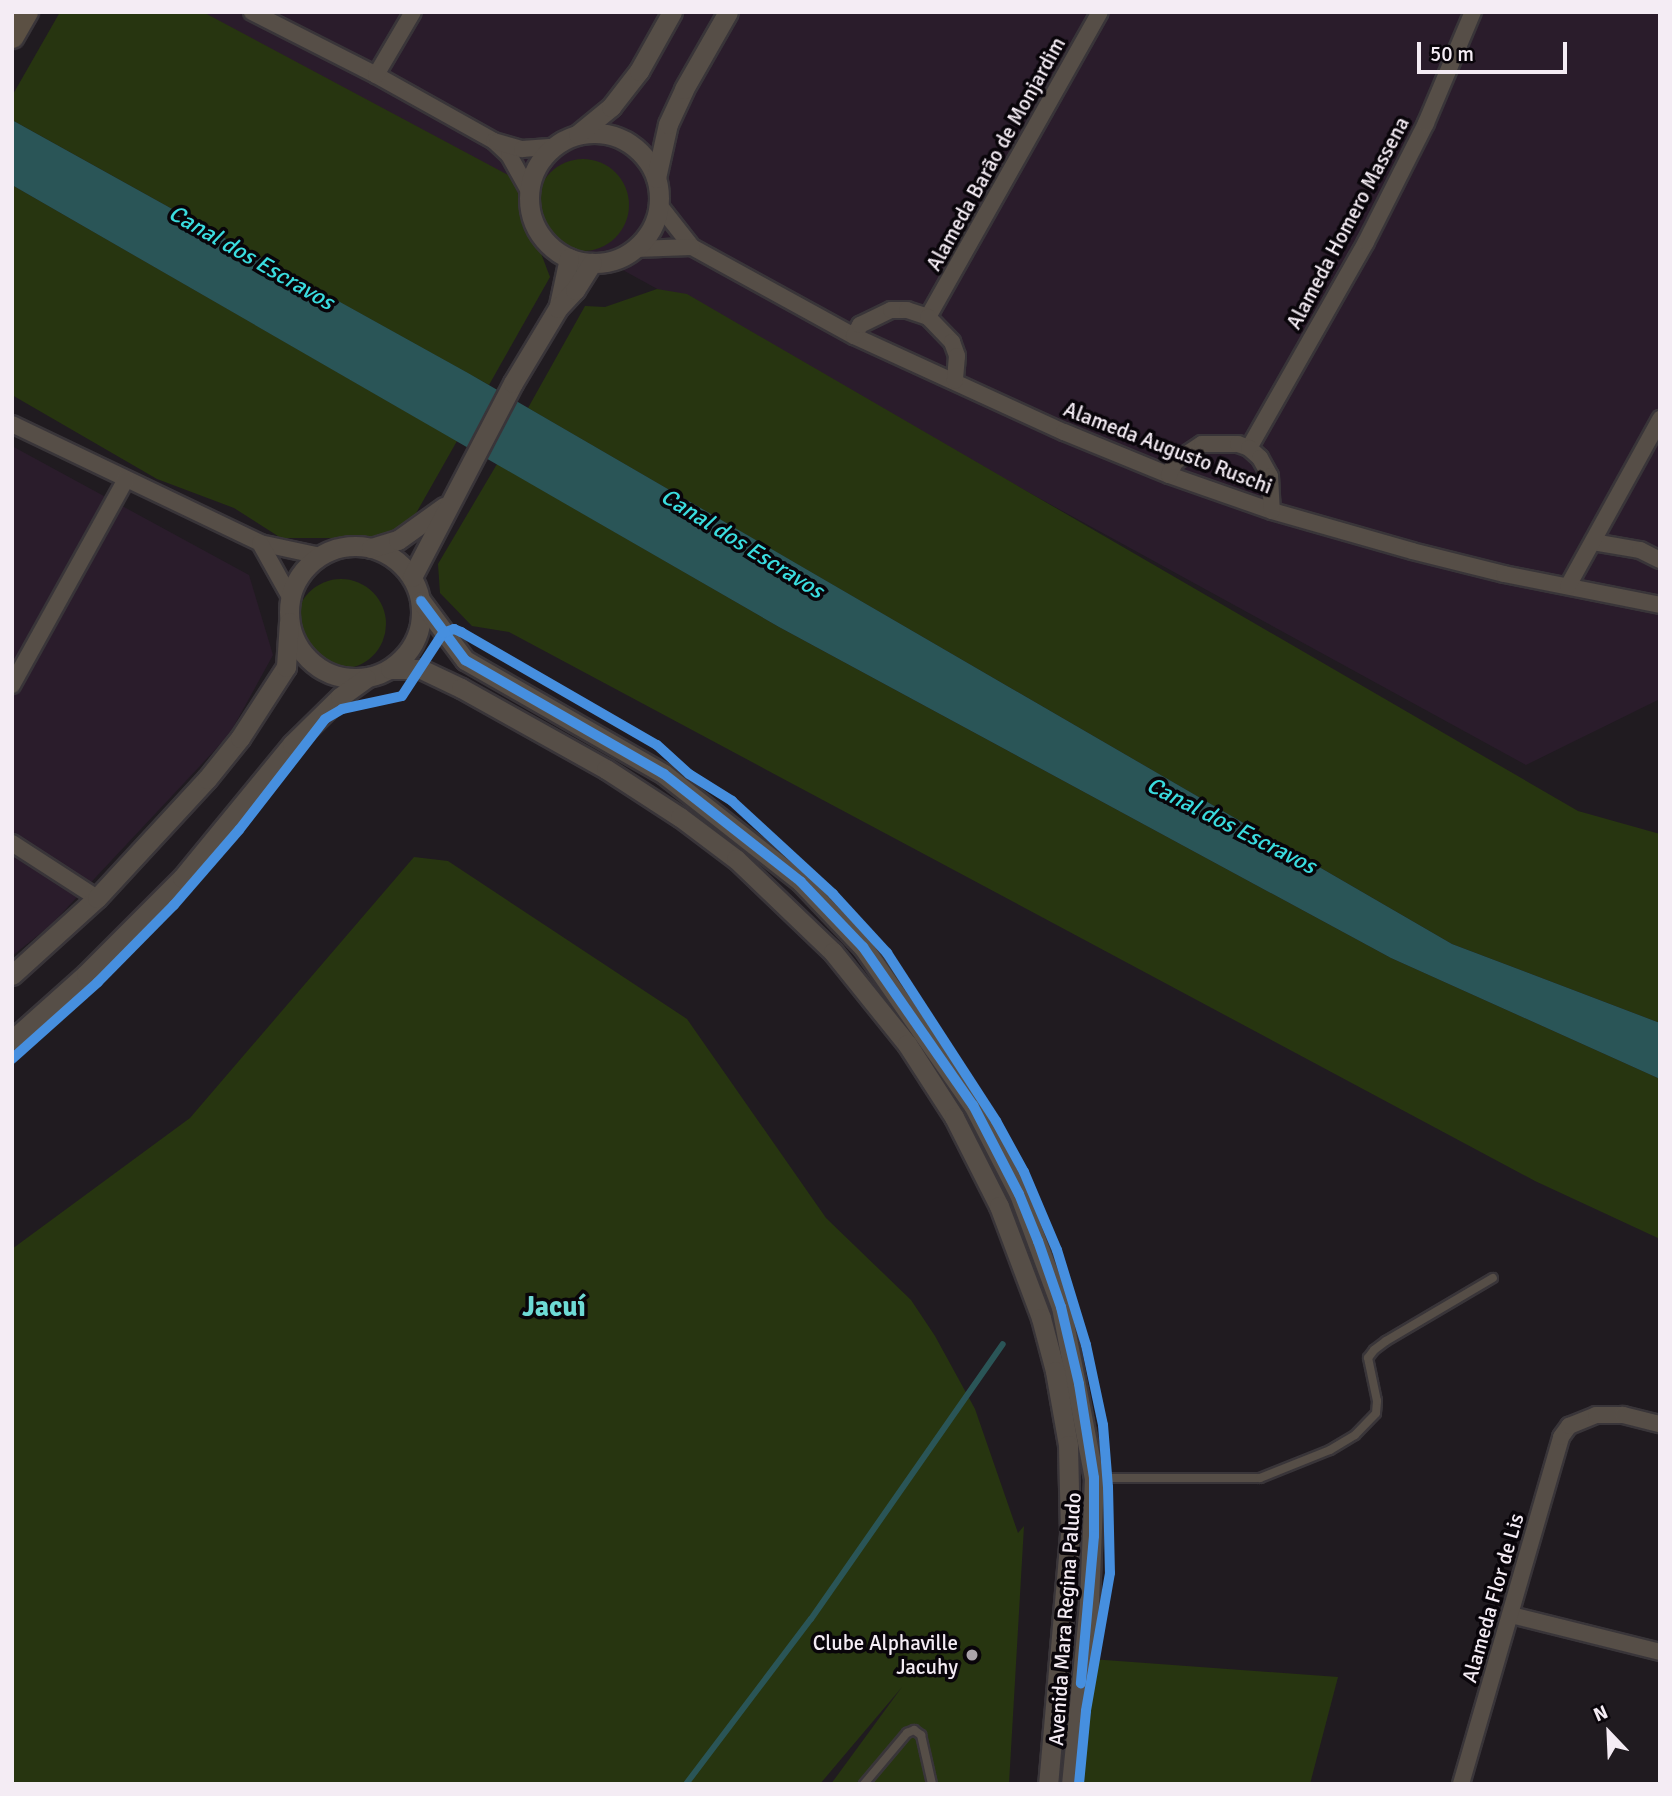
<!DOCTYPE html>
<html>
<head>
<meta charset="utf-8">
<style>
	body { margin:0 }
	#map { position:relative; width:1672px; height:1796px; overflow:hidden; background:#201b20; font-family:Signika,sans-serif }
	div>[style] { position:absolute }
	.built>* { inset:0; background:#2a1c2b }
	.green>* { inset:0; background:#273510 }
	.round { border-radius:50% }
	.water>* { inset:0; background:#2a5557 }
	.stream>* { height:6px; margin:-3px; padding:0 3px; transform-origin:3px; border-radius:3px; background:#2a5557 }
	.roads { filter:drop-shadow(2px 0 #393539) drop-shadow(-2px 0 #393539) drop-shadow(0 2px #393539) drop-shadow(0 -2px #393539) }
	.service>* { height:8px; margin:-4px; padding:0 4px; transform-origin:4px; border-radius:4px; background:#564e47 }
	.minor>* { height:16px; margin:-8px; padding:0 8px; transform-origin:8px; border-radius:8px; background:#564e47 }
	.tertiary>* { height:19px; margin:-9.5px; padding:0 9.5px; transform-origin:9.5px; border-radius:9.5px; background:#564e47 }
	.tertiary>.ring { margin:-9.5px; padding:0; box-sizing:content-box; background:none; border:19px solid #564e47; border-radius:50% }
	.primary>* { height:24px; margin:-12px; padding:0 12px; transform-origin:12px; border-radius:12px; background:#5b5043 }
	.cycleway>* { height:10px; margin:-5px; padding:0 5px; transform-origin:5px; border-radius:5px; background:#468fdf }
	.dots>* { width:19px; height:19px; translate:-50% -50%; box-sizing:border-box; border:4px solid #09050a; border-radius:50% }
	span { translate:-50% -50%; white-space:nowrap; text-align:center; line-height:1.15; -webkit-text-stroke:7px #09050a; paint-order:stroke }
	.street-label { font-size:21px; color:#f4ecf4 }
	.poi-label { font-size:21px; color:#f4ecf4 }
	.right { translate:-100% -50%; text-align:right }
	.water-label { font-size:23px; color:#3adcdf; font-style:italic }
	.district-label { font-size:28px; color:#6edad5; font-weight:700 }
	.frame { position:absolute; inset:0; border:14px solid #f4ecf4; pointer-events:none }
	.north { position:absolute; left:1574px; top:1698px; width:70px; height:70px; -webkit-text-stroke:5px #09050a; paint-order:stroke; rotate:337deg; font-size:19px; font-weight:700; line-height:28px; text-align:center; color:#f4ecf4 }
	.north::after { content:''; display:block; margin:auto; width:24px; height:32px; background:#f4ecf4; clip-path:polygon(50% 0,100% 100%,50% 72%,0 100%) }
	.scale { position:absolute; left:1417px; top:42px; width:150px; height:32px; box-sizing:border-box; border:4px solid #f4ecf4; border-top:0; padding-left:9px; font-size:21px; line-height:24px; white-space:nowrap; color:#f4ecf4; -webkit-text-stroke:5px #09050a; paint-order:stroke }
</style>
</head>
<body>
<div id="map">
	<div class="built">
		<div style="clip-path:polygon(152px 12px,1660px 12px,1660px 699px,1526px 765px)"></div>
		<div style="clip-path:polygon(12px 446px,249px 575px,273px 655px,229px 735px,51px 925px,12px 956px)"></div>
	</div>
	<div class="green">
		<div style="clip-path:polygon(60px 12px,203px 12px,512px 177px,550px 277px,489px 385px,12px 120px,12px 96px)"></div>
		<div class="round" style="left:537px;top:159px;width:92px;height:92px"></div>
		<div style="clip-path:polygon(12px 185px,457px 441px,402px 538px,281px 538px,234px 508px,157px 479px,12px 395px)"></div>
		<div style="clip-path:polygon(657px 289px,687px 294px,1578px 811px,1660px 834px,1660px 1023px,1452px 944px,528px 408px,585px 306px,605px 307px)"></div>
		<div style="clip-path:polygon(497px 464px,779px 627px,1391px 958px,1660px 1079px,1660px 1239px,1535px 1181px,509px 632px,472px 626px,440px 593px,438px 564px)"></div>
		<div class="round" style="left:296px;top:579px;width:90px;height:90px"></div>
		<div style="clip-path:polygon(414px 857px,448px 861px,687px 1019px,826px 1218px,911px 1300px,935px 1336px,975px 1409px,1018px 1533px,1024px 1526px,1009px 1784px,831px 1784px,902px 1687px,820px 1784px,12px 1784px,12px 1249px,190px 1118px)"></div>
		<div style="clip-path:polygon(1091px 1659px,1338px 1677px,1310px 1784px,1079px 1784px)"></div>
	</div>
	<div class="water">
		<div style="clip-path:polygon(12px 120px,468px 373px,1452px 944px,1660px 1023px,1660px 1079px,1391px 958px,779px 627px,12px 185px)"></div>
	</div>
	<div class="stream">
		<div style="left:686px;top:1784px;width:207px;rotate:-52.9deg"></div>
		<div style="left:811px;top:1619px;width:335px;rotate:-55.1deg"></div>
	</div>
	<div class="roads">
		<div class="service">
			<div style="left:1094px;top:1478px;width:166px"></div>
			<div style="left:1260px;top:1478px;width:75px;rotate:-21.8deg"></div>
			<div style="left:1330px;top:1450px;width:29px;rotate:-31deg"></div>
			<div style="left:1355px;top:1435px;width:30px;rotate:-46deg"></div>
			<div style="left:1376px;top:1413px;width:12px;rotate:-85deg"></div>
			<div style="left:1377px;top:1401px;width:44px;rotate:-101.8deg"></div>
			<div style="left:1368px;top:1358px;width:10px;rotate:-53deg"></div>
			<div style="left:1374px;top:1350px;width:15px;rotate:-37deg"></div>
			<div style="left:1386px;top:1341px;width:124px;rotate:-30.5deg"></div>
			<div style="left:864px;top:1784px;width:67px;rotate:-49.9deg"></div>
			<div style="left:907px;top:1733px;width:8px;rotate:-23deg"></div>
			<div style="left:914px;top:1730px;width:9px;rotate:36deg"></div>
			<div style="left:921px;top:1735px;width:50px;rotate:77.3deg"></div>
		</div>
		<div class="minor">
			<div style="left:252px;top:12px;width:139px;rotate:26.9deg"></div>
			<div style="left:376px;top:75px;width:135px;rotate:29.2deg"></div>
			<div style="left:494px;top:141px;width:21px;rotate:43deg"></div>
			<div style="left:509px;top:155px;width:41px;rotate:60.9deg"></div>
			<div style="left:376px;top:75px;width:73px;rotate:-59.6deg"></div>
			<div style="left:497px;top:142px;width:26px;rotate:16deg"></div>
			<div style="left:522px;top:149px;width:31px;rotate:-4deg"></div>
			<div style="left:659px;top:205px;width:53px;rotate:51.8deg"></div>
			<div style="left:692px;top:247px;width:185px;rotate:28.8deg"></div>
			<div style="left:854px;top:336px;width:231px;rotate:24.6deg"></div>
			<div style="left:1064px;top:432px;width:113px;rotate:22.3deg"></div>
			<div style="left:1169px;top:475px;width:109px;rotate:19.3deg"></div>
			<div style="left:1272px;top:511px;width:146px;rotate:15.9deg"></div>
			<div style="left:1412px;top:551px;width:95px;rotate:14deg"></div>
			<div style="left:1504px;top:574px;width:159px;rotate:11.2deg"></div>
			<div style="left:635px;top:249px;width:57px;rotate:-2deg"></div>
			<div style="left:928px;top:317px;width:350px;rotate:-60.6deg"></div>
			<div style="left:854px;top:336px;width:13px;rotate:-61deg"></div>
			<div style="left:860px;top:325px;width:34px;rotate:-26deg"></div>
			<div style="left:891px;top:310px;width:16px"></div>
			<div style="left:907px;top:310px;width:22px;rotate:18deg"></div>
			<div style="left:928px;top:317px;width:35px;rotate:46deg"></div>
			<div style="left:952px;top:342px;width:15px;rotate:70deg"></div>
			<div style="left:957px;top:356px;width:25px;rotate:95deg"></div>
			<div style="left:12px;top:424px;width:275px;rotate:25.6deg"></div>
			<div style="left:260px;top:543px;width:61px;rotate:12.2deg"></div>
			<div style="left:1249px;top:448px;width:237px;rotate:-60.4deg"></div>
			<div style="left:1366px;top:242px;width:133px;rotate:-63.2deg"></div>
			<div style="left:1426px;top:123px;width:121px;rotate:-67.1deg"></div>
			<div style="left:1169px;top:475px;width:14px;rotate:-65deg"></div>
			<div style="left:1175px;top:462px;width:32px;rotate:-34deg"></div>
			<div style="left:1202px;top:444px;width:36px"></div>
			<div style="left:1238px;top:444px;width:12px;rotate:20deg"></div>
			<div style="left:1249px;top:448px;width:15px;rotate:42deg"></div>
			<div style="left:1260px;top:458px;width:21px;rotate:61deg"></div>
			<div style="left:1270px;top:476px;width:35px;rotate:87deg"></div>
			<div style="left:1593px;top:542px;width:48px;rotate:9.7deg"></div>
			<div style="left:1640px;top:550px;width:22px;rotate:27deg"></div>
			<div style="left:260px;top:543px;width:62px;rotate:60.9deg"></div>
			<div style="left:1568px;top:586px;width:191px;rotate:-61.1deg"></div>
			<div style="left:12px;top:685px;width:235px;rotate:-61deg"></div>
			<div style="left:12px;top:843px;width:101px;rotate:32.9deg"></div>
			<div style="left:1511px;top:1615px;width:154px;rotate:13.9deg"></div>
			<div style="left:1461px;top:1784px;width:361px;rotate:-73.9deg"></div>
			<div style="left:1561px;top:1437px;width:14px;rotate:-54deg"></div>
			<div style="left:1569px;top:1426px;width:29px;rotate:-22deg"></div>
			<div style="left:1596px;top:1415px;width:27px"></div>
			<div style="left:1623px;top:1415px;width:38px;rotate:14deg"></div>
		</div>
		<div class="tertiary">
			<div class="ring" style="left:529px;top:133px;width:111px;height:111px"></div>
			<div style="left:578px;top:134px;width:43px;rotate:-39.3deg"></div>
			<div style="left:611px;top:107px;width:46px;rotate:-52.1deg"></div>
			<div style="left:639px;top:71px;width:68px;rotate:-60.8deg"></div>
			<div style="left:656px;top:178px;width:55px;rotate:-77.5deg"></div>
			<div style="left:668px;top:124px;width:38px;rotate:-65deg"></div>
			<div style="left:684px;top:89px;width:89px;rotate:-60.3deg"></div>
			<div style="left:559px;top:305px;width:48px;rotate:-78deg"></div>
			<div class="ring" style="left:289px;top:546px;width:113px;height:113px"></div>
			<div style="left:371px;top:548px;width:28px;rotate:-17deg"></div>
			<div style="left:398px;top:540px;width:57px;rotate:-35.7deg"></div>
			<div style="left:412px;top:577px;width:219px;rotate:-62.5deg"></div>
			<div style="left:513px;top:383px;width:87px;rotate:-59deg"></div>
			<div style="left:558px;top:308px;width:25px;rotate:-47deg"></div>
			<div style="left:575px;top:290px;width:32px;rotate:-58deg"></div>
			<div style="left:421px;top:601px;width:74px;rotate:53.3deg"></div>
			<div style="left:465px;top:660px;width:229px;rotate:29.8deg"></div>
			<div style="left:664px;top:774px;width:174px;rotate:38.2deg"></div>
			<div style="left:801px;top:882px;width:90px;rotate:46.4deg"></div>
			<div style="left:863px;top:947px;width:193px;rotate:55.2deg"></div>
			<div style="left:973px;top:1105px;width:100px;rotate:62.7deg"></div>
			<div style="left:1019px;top:1194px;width:121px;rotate:69.6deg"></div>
			<div style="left:1061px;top:1307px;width:174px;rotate:79.1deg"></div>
			<div style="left:1094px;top:1478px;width:126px;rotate:92.3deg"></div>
			<div style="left:1089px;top:1604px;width:181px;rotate:95.7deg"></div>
			<div style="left:390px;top:669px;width:31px"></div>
			<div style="left:421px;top:669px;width:44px;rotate:25.4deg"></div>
			<div style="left:461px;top:688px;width:166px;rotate:29.2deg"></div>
			<div style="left:606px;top:769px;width:88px;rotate:33deg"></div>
			<div style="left:680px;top:817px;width:70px;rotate:36.9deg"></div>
			<div style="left:736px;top:859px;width:134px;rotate:43.8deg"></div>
			<div style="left:833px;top:952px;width:118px;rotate:51.2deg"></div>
			<div style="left:907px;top:1044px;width:87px;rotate:57.2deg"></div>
			<div style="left:954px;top:1117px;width:100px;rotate:63.2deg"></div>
			<div style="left:999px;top:1206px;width:120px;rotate:69.4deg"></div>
			<div style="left:1041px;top:1318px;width:55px;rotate:75.2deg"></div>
			<div style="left:1055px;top:1371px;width:75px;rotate:80deg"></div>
			<div style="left:1068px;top:1445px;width:89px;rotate:88.7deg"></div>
			<div style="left:1070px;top:1534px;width:251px;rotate:95deg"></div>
			<div style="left:12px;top:975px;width:115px;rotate:-42.2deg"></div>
			<div style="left:97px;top:898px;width:162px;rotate:-47.3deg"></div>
			<div style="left:207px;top:779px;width:53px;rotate:-51.2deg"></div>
			<div style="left:240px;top:738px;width:85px;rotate:-57.1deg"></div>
			<div style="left:286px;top:667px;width:45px;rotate:-86.2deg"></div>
			<div style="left:12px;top:1040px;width:99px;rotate:-41.7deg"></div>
			<div style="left:86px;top:974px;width:136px;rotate:-45deg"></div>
			<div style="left:182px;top:878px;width:173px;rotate:-50.6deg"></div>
			<div style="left:292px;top:744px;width:67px;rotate:-44.4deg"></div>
			<div style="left:340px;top:697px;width:32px;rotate:-36deg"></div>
		</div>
		<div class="primary">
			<div style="left:12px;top:36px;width:28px;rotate:-60deg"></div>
		</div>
	</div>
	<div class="cycleway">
		<div style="left:421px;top:601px;width:74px;rotate:53.3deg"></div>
		<div style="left:465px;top:660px;width:229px;rotate:29.8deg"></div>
		<div style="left:664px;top:774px;width:174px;rotate:38.2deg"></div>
		<div style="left:801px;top:882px;width:90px;rotate:46.4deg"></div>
		<div style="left:863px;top:947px;width:193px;rotate:55.2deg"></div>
		<div style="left:973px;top:1105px;width:100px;rotate:62.7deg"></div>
		<div style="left:1019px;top:1194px;width:51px;rotate:68deg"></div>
		<div style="left:1038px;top:1241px;width:70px;rotate:70.8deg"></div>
		<div style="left:1061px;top:1307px;width:79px;rotate:76.8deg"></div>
		<div style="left:1079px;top:1384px;width:95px;rotate:80.9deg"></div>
		<div style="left:1094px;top:1478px;width:58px;rotate:90deg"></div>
		<div style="left:1094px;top:1536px;width:148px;rotate:95.1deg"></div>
		<div style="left:12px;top:1059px;width:115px;rotate:-41.8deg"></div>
		<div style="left:98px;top:982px;width:108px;rotate:-45.4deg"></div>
		<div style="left:174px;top:905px;width:99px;rotate:-49.1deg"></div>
		<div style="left:239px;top:830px;width:140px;rotate:-52.2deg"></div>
		<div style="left:325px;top:719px;width:20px;rotate:-30deg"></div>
		<div style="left:342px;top:709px;width:61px;rotate:-12.2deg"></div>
		<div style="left:402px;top:696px;width:75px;rotate:-56.9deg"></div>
		<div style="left:443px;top:633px;width:12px;rotate:-20deg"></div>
		<div style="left:454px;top:629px;width:8px;rotate:23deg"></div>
		<div style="left:461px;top:632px;width:226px;rotate:30deg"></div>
		<div style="left:657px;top:745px;width:43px;rotate:42.2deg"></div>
		<div style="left:689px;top:774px;width:51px;rotate:32.1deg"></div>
		<div style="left:732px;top:801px;width:137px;rotate:42.6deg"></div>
		<div style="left:833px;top:894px;width:80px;rotate:47.5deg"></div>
		<div style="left:887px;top:953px;width:200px;rotate:57deg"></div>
		<div style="left:996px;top:1121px;width:58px;rotate:61.2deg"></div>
		<div style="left:1024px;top:1172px;width:85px;rotate:67.1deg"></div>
		<div style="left:1057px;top:1250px;width:99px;rotate:73deg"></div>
		<div style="left:1086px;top:1345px;width:82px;rotate:78deg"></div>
		<div style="left:1103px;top:1425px;width:62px;rotate:85.4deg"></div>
		<div style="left:1108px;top:1487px;width:86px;rotate:88.7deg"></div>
		<div style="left:1110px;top:1573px;width:140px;rotate:99.9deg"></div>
		<div style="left:1086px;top:1711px;width:73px;rotate:95.5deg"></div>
	</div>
	<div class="dots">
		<div style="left:972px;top:1655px;background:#aaa3aa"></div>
	</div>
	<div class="street-label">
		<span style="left:996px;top:154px;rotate:-61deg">Alameda Barão de Monjardim</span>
		<span style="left:1348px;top:223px;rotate:-62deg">Alameda Homero Massena</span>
		<span style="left:1168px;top:448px;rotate:21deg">Alameda Augusto Ruschi</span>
		<span style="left:1493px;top:1598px;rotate:-74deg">Alameda Flor de Lis</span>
		<span style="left:1065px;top:1619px;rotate:-86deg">Avenida Mara Regina Paludo</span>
	</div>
	<div class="poi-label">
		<span class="right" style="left:958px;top:1655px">Clube Alphaville<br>Jacuhy</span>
	</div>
	<div class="water-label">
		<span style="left:251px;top:258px;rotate:30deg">Canal dos Escravos</span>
		<span style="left:742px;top:544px;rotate:32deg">Canal dos Escravos</span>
		<span style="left:1231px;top:826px;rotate:27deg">Canal dos Escravos</span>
	</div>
	<div class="district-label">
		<span style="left:554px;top:1307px">Jacuí</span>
	</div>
	<div class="frame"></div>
	<div class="north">N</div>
	<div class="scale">50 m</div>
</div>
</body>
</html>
